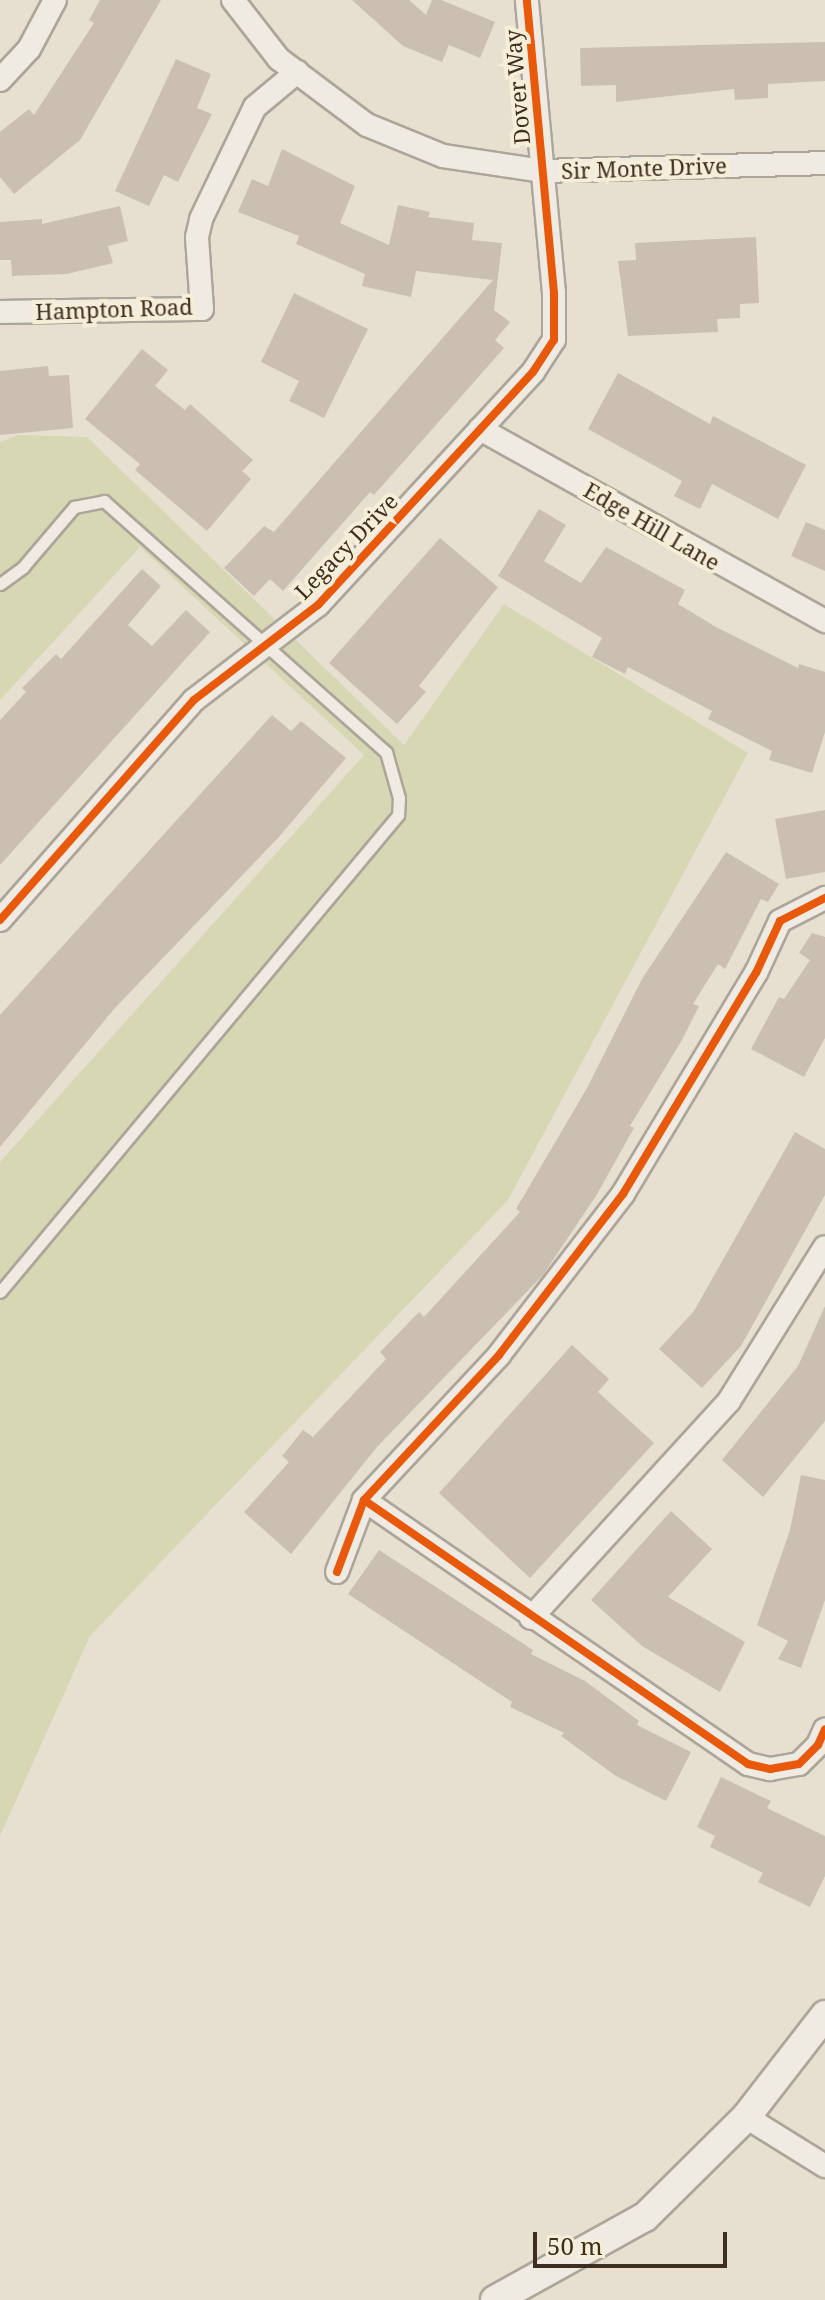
<!DOCTYPE html>
<html>
<head>
<meta charset="utf-8">
<style>
	body { margin:0 }
	#map { position:relative; width:825px; height:2300px; overflow:hidden; background:#e7e0d1; font-family:"Noto Serif",serif }
	div>[style] { position:absolute }
	.green>* { inset:0; background:#d6d7b3 }
	.building>* { inset:0; background:#cbbfb2 }
	.roads { filter:drop-shadow(2px 0 #ada599) drop-shadow(-2px 0 #ada599) drop-shadow(0 2px #ada599) drop-shadow(0 -2px #ada599) }
	.service>* { height:11px; margin:-5.5px; padding:0 5.5px; transform-origin:5.5px; border-radius:5.5px; background:#efebe3 }
	.minor>* { height:22px; margin:-11px; padding:0 11px; transform-origin:11px; border-radius:11px; background:#efebe3 }
	.tertiary>* { height:28px; margin:-14px; padding:0 14px; transform-origin:14px; border-radius:14px; background:#efebe3 }
	.cycleway>* { height:8px; margin:-4px; padding:0 4px; transform-origin:4px; border-radius:4px; background:#e8590c }
	span { translate:-50% -50%; white-space:nowrap; text-align:center; line-height:1.15; -webkit-text-stroke:8px #f7eed8; paint-order:stroke }
	.street-label { font-size:22px; color:#3d2e20 }
	.scale { position:absolute; left:533px; top:2232px; width:194px; height:36px; box-sizing:border-box; border:4px solid #3d2e20; border-top:0; padding-left:10px; font-size:24px; line-height:28px; white-space:nowrap; color:#3d2e20; -webkit-text-stroke:6px #f7eed8; paint-order:stroke }
</style>
</head>
<body>
<div id="map">
	<div class="green">
		<div style="clip-path:polygon(18px 435px,87px 437px,404px 745px,504px 604px,748px 753px,508px 1200px,90px 1636px,0 1836px,0 1162px,364px 755px,140px 547px,0 700px,0 442px)"></div>
	</div>
	<div class="building">
		<div style="clip-path:polygon(100px 0,161px 0,80px 140px,14px 194px,0 177px,0 132px,29px 109px,34px 115px,94px 23px,89px 20px)"></div>
		<div style="clip-path:polygon(352px 0,409px 0,426px 15px,432px 0,441px 0,495px 22px,480px 58px,449px 45px,442px 62px,403px 46px)"></div>
		<div style="clip-path:polygon(825px 42px,825px 81px,768px 84px,768px 98px,735px 100px,734px 89px,616px 102px,616px 85px,581px 86px,580px 48px)"></div>
		<div style="clip-path:polygon(176px 59px,211px 74px,197px 108px,212px 114px,178px 182px,164px 175px,149px 206px,115px 191px)"></div>
		<div style="clip-path:polygon(282px 149px,355px 186px,340px 223px,389px 245px,398px 205px,430px 212px,428px 217px,474px 223px,472px 240px,502px 243px,494px 310px,510px 322px,495px 340px,504px 348px,374px 495px,370px 492px,283px 591px,270px 579px,254px 596px,224px 568px,264px 526px,274px 532px,493px 280px,416px 271px,411px 297px,362px 286px,365px 274px,296px 244px,299px 236px,238px 212px,252px 179px,268px 186px)"></div>
		<div style="clip-path:polygon(120px 206px,128px 241px,108px 246px,113px 263px,67px 274px,12px 276px,11px 260px,0 260px,0 222px,42px 219px,42px 224px)"></div>
		<div style="clip-path:polygon(756px 237px,759px 303px,740px 304px,740px 318px,717px 319px,718px 332px,628px 336px,618px 261px,636px 260px,635px 243px)"></div>
		<div style="clip-path:polygon(294px 293px,368px 329px,324px 418px,289px 401px,299px 381px,261px 362px)"></div>
		<div style="clip-path:polygon(142px 349px,168px 370px,155px 386px,185px 410px,190px 404px,253px 460px,242px 471px,251px 479px,207px 531px,135px 470px,140px 464px,85px 419px)"></div>
		<div style="clip-path:polygon(48px 366px,49px 376px,69px 375px,73px 428px,0 435px,0 371px)"></div>
		<div style="clip-path:polygon(618px 373px,710px 424px,713px 416px,806px 465px,778px 519px,712px 484px,700px 509px,674px 496px,682px 481px,588px 429px)"></div>
		<div style="clip-path:polygon(539px 509px,566px 525px,544px 561px,581px 583px,606px 547px,685px 590px,678px 604px,716px 627px,798px 668px,799px 664px,825px 672px,825px 732px,812px 773px,769px 760px,772px 751px,708px 719px,712px 711px,628px 667px,625px 674px,592px 657px,602px 638px,498px 576px)"></div>
		<div style="clip-path:polygon(806px 522px,825px 530px,825px 571px,791px 556px)"></div>
		<div style="clip-path:polygon(440px 538px,498px 587px,419px 686px,426px 692px,397px 724px,329px 663px)"></div>
		<div style="clip-path:polygon(142px 569px,161px 586px,128px 625px,152px 646px,186px 610px,210px 632px,0 865px,0 720px,26px 692px,22px 688px,56px 654px,61px 659px)"></div>
		<div style="clip-path:polygon(272px 715px,291px 731px,301px 721px,346px 758px,278px 838px,114px 1009px,0 1147px,0 1015px)"></div>
		<div style="clip-path:polygon(825px 810px,825px 872px,786px 879px,775px 819px)"></div>
		<div style="clip-path:polygon(726px 852px,779px 884px,768px 902px,761px 899px,725px 969px,718px 964px,693px 1004px,699px 1006px,682px 1040px,630px 1126px,634px 1128px,596px 1196px,543px 1275px,377px 1447px,291px 1554px,244px 1512px,289px 1462px,282px 1456px,303px 1430px,313px 1437px,386px 1359px,380px 1352px,419px 1312px,424px 1317px,520px 1212px,516px 1209px,587px 1088px,642px 979px)"></div>
		<div style="clip-path:polygon(812px 933px,825px 937px,825px 1038px,804px 1077px,751px 1049px,779px 997px,784px 999px,810px 960px,799px 953px)"></div>
		<div style="clip-path:polygon(795px 1132px,825px 1149px,825px 1195px,741px 1346px,702px 1388px,659px 1349px,694px 1311px)"></div>
		<div style="clip-path:polygon(825px 1306px,825px 1421px,763px 1497px,722px 1460px,798px 1366px)"></div>
		<div style="clip-path:polygon(572px 1345px,609px 1379px,598px 1392px,654px 1443px,530px 1578px,439px 1493px)"></div>
		<div style="clip-path:polygon(801px 1475px,825px 1480px,825px 1600px,801px 1668px,778px 1659px,788px 1641px,757px 1625px,790px 1530px)"></div>
		<div style="clip-path:polygon(671px 1511px,712px 1549px,668px 1597px,745px 1642px,720px 1692px,642px 1646px,591px 1600px)"></div>
		<div style="clip-path:polygon(379px 1550px,533px 1650px,531px 1654px,585px 1681px,639px 1721px,637px 1725px,691px 1752px,666px 1801px,616px 1776px,561px 1736px,564px 1733px,510px 1707px,512px 1702px,348px 1594px)"></div>
		<div style="clip-path:polygon(721px 1777px,771px 1801px,767px 1808px,825px 1836px,825px 1876px,810px 1907px,758px 1882px,763px 1873px,710px 1847px,715px 1836px,697px 1827px)"></div>
	</div>
	<div class="roads">
		<div class="service">
			<div style="left:0;top:584px;width:29px;rotate:-36deg"></div>
			<div style="left:23px;top:567px;width:79px;rotate:-49.6deg"></div>
			<div style="left:74px;top:507px;width:31px;rotate:-11deg"></div>
			<div style="left:104px;top:501px;width:378px;rotate:41.7deg"></div>
			<div style="left:386px;top:752px;width:48px;rotate:74.2deg"></div>
			<div style="left:399px;top:798px;width:17px;rotate:93deg"></div>
			<div style="left:398px;top:815px;width:621px;rotate:129.84deg"></div>
		</div>
		<div class="minor">
			<div style="left:233px;top:0;width:75px;rotate:52.1deg"></div>
			<div style="left:279px;top:59px;width:110px;rotate:36.9deg"></div>
			<div style="left:367px;top:125px;width:82px;rotate:22.2deg"></div>
			<div style="left:443px;top:156px;width:100px;rotate:8.6deg"></div>
			<div style="left:542px;top:171px;width:283px;rotate:-1.6deg"></div>
			<div style="left:0;top:80px;width:42px;rotate:-46.9deg"></div>
			<div style="left:29px;top:49px;width:55px;rotate:-62deg"></div>
			<div style="left:0;top:312px;width:202px;rotate:-0.9deg"></div>
			<div style="left:202px;top:309px;width:72px;rotate:-94deg"></div>
			<div style="left:197px;top:237px;width:18px;rotate:-77deg"></div>
			<div style="left:201px;top:219px;width:124px;rotate:-64.3deg"></div>
			<div style="left:255px;top:107px;width:55px;rotate:-39.8deg"></div>
			<div style="left:480px;top:429px;width:395px;rotate:29.1deg"></div>
			<div style="left:0;top:920px;width:293px;rotate:-48.6deg"></div>
			<div style="left:194px;top:700px;width:156px;rotate:-37.5deg"></div>
			<div style="left:318px;top:605px;width:317px;rotate:-47.3deg"></div>
			<div style="left:533px;top:372px;width:38px;rotate:-57deg"></div>
			<div style="left:554px;top:340px;width:47px;rotate:-90deg"></div>
			<div style="left:554px;top:293px;width:294px;rotate:-95.3deg"></div>
			<div style="left:364px;top:1500px;width:466px;rotate:34.5deg"></div>
			<div style="left:748px;top:1764px;width:23px;rotate:13deg"></div>
			<div style="left:770px;top:1769px;width:29px;rotate:-10deg"></div>
			<div style="left:799px;top:1764px;width:27px;rotate:-45deg"></div>
			<div style="left:818px;top:1745px;width:17px;rotate:-66deg"></div>
			<div style="left:337px;top:1572px;width:77px;rotate:-69.4deg"></div>
			<div style="left:364px;top:1500px;width:198px;rotate:-47deg"></div>
			<div style="left:499px;top:1355px;width:203px;rotate:-52.4deg"></div>
			<div style="left:623px;top:1194px;width:258px;rotate:-59deg"></div>
			<div style="left:756px;top:973px;width:57px;rotate:-65.2deg"></div>
			<div style="left:780px;top:921px;width:51px;rotate:-27.1deg"></div>
			<div style="left:531px;top:1618px;width:294px;rotate:-47.6deg"></div>
			<div style="left:729px;top:1401px;width:181px;rotate:-58.1deg"></div>
			<div style="left:746px;top:2117px;width:93px;rotate:31.8deg"></div>
		</div>
		<div class="tertiary">
			<div style="left:495px;top:2300px;width:171px;rotate:-29deg"></div>
			<div style="left:645px;top:2217px;width:142px;rotate:-44.7deg"></div>
			<div style="left:746px;top:2117px;width:129px;rotate:-52.2deg"></div>
		</div>
	</div>
	<div class="cycleway">
		<div style="left:0;top:920px;width:293px;rotate:-48.6deg"></div>
		<div style="left:194px;top:700px;width:156px;rotate:-37.5deg"></div>
		<div style="left:318px;top:605px;width:317px;rotate:-47.3deg"></div>
		<div style="left:533px;top:372px;width:38px;rotate:-57deg"></div>
		<div style="left:554px;top:340px;width:47px;rotate:-90deg"></div>
		<div style="left:554px;top:293px;width:294px;rotate:-95.3deg"></div>
		<div style="left:364px;top:1500px;width:466px;rotate:34.5deg"></div>
		<div style="left:748px;top:1764px;width:23px;rotate:13deg"></div>
		<div style="left:770px;top:1769px;width:29px;rotate:-10deg"></div>
		<div style="left:799px;top:1764px;width:27px;rotate:-45deg"></div>
		<div style="left:818px;top:1745px;width:17px;rotate:-66deg"></div>
		<div style="left:337px;top:1572px;width:77px;rotate:-69.4deg"></div>
		<div style="left:364px;top:1500px;width:198px;rotate:-47deg"></div>
		<div style="left:499px;top:1355px;width:203px;rotate:-52.4deg"></div>
		<div style="left:623px;top:1194px;width:258px;rotate:-59deg"></div>
		<div style="left:756px;top:973px;width:57px;rotate:-65.2deg"></div>
		<div style="left:780px;top:921px;width:51px;rotate:-27.1deg"></div>
	</div>
	<div class="street-label">
		<span style="left:517px;top:87px;rotate:-95deg">Dover Way</span>
		<span style="left:644px;top:168px;rotate:-2deg">Sir Monte Drive</span>
		<span style="left:114px;top:309px;rotate:-2deg">Hampton Road</span>
		<span style="left:652px;top:526px;rotate:30deg">Edge Hill Lane</span>
		<span style="left:346px;top:546px;rotate:-46deg">Legacy Drive</span>
	</div>
	<div class="scale">50 m</div>
</div>
</body>
</html>
